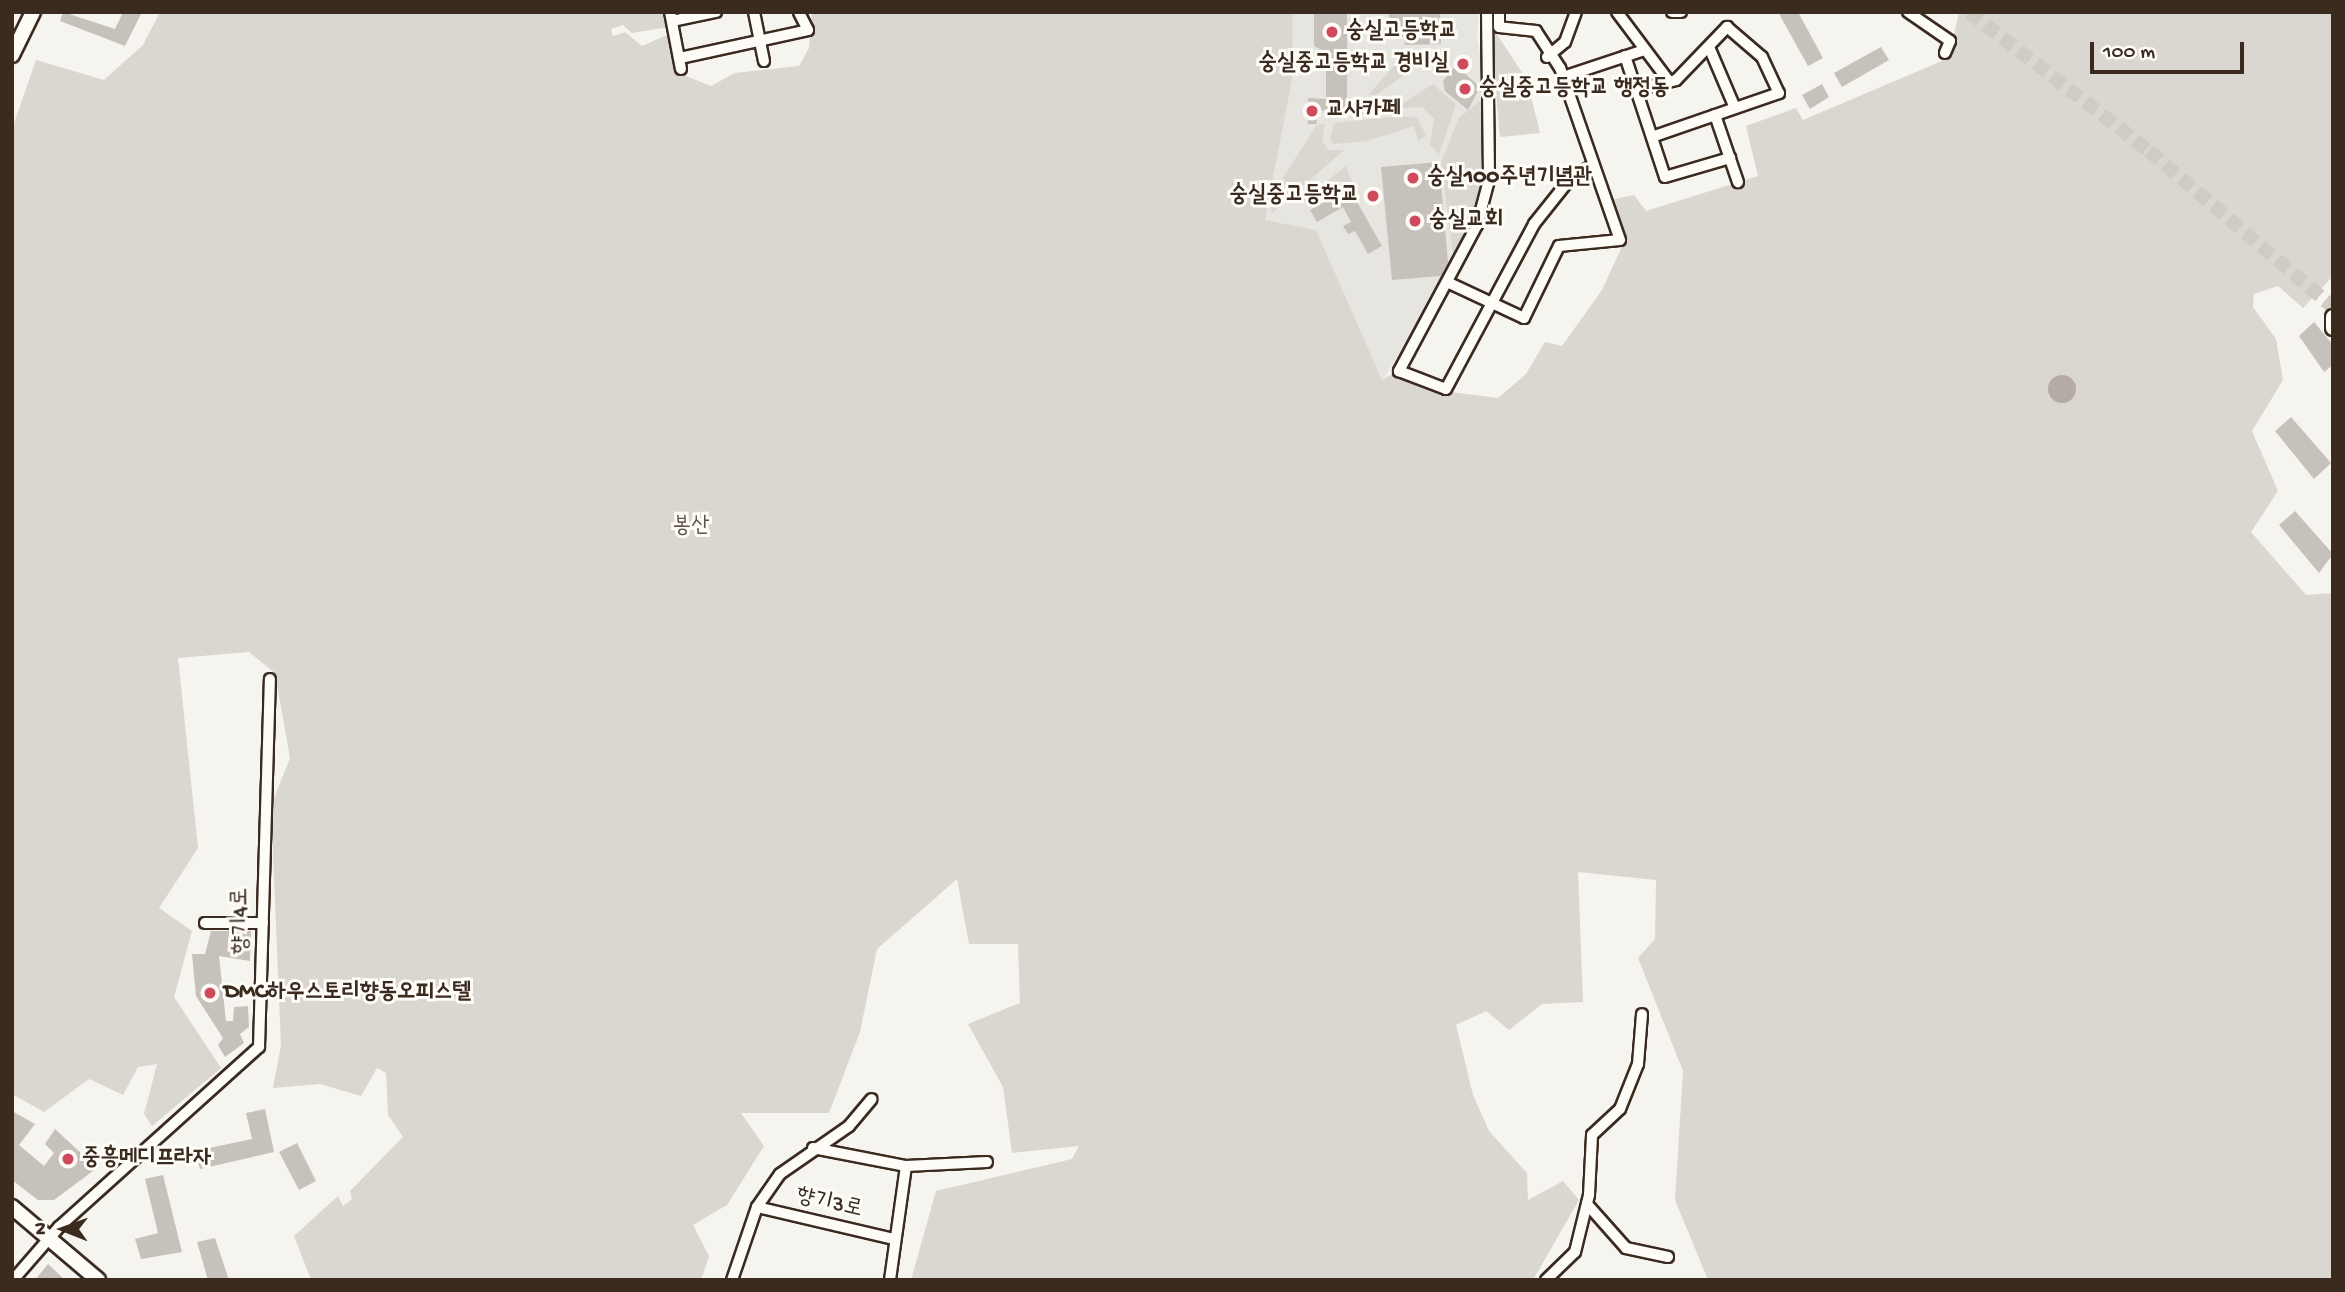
<!DOCTYPE html>
<html>
<head>
<meta charset="utf-8">
<style>
	body { margin:0 }
	#map { position:relative; width:2345px; height:1292px; overflow:hidden; background:#f5f4ee; font-family:"Gochi Hand","Poor Story",sans-serif }
	div>[style] { position:absolute }
	.built>* { inset:0; background:#e7e5df }
	.green>* { inset:0; background:#dad6d0 }
	.water>* { inset:0; background:#b4aca4 }
	.round { border-radius:50% }
	.building>* { inset:0; background:#c7c1bb }
	.major-tunnel>* { height:14px; margin-top:-7px; transform-origin:0; background:repeating-linear-gradient(90deg,#d0ccc4 0 14px,transparent 0 21px) }
	.roads { filter:drop-shadow(2px 0 #3b2a1e) drop-shadow(-2px 0 #3b2a1e) drop-shadow(0 2px #3b2a1e) drop-shadow(0 -2px #3b2a1e) }
	.minor>* { height:10px; margin:-5px; padding:0 5px; transform-origin:5px; border-radius:5px; background:#fdfcf7 }
	.major>* { height:14px; margin:-7px; padding:0 7px; transform-origin:7px; border-radius:7px; background:#fdfcf7 }
	.dots>* { width:19px; height:19px; translate:-50% -50%; box-sizing:border-box; border:4px solid #fdfcf7; border-radius:50% }
	span { translate:-50% -50%; white-space:nowrap; text-align:center; line-height:1.15; -webkit-text-stroke:6px #fdfcf7; paint-order:stroke }
	.poi-label { font-size:23px; color:#3b2a1e; font-weight:700 }
	.left { translate:0 -50%; text-align:left }
	.right { translate:-100% -50%; text-align:right }
	.park-label { font-size:23px; color:#63554a }
	.street-label { font-size:23px; color:#3b2a1e }
	.frame { position:absolute; inset:0; border:14px solid #3b2a1e; pointer-events:none }
	.north { position:absolute; left:28px; top:1194px; width:70px; height:70px; -webkit-text-stroke:5px #fdfcf7; paint-order:stroke; rotate:271deg; font-size:19px; font-weight:700; line-height:28px; text-align:center; color:#3b2a1e }
	.north::after { content:''; display:block; margin:auto; width:24px; height:32px; background:#3b2a1e; clip-path:polygon(50% 0,100% 100%,50% 72%,0 100%) }
	.scale { position:absolute; left:2090px; top:42px; width:154px; height:32px; box-sizing:border-box; border:4px solid #3b2a1e; border-top:0; padding-left:9px; font-size:21px; line-height:24px; white-space:nowrap; color:#3b2a1e; -webkit-text-stroke:5px #fdfcf7; paint-order:stroke }
</style>
</head>
<body>
<div id="map">
	<div class="built">
		<div style="clip-path:polygon(1293px 12px,1479px 12px,1477px 39px,1487px 90px,1484px 153px,1449px 275px,1382px 381px,1316px 230px,1265px 220px,1292px 80px)"></div>
	</div>
	<div class="green">
		<div style="clip-path:polygon(160px 12px,665px 12px,669px 27px,632px 33px,623px 25px,611px 29px,613px 36px,625px 32px,642px 46px,667px 35px,676px 72px,711px 86px,735px 73px,799px 66px,809px 48px,812px 12px,1293px 12px,1292px 80px,1265px 220px,1316px 230px,1382px 380px,1396px 372px,1443px 391px,1498px 398px,1526px 374px,1545px 342px,1562px 346px,1602px 290px,1625px 240px,1611px 200px,1634px 195px,1646px 211px,1758px 176px,1746px 126px,1796px 108px,1803px 120px,1949px 58px,1959px 12px,2333px 12px,2333px 276px,2303px 308px,2278px 286px,2254px 294px,2253px 307px,2276px 339px,2283px 380px,2252px 431px,2278px 491px,2251px 532px,2306px 595px,2333px 593px,2333px 1280px,1708px 1280px,1675px 1200px,1683px 1071px,1638px 958px,1655px 939px,1656px 880px,1578px 872px,1583px 1002px,1542px 1004px,1509px 1030px,1486px 1011px,1456px 1025px,1473px 1095px,1489px 1131px,1527px 1173px,1528px 1200px,1563px 1181px,1579px 1200px,1533px 1280px,911px 1280px,936px 1191px,1072px 1159px,1079px 1146px,1012px 1153px,1003px 1087px,968px 1024px,1020px 1003px,1018px 944px,969px 944px,957px 879px,877px 949px,860px 1032px,829px 1113px,741px 1113px,764px 1146px,727px 1205px,693px 1225px,709px 1256px,701px 1280px,311px 1280px,294px 1236px,338px 1196px,343px 1206px,352px 1199px,350px 1191px,403px 1137px,388px 1115px,386px 1073px,377px 1068px,361px 1096px,320px 1084px,273px 1088px,281px 1045px,271px 806px,290px 758px,275px 673px,249px 652px,178px 658px,198px 848px,159px 908px,192px 931px,174px 997px,221px 1068px,152px 1126px,144px 1114px,157px 1064px,138px 1067px,123px 1095px,89px 1079px,44px 1112px,12px 1094px,12px 129px,36px 60px,104px 80px,143px 45px)"></div>
		<div style="clip-path:polygon(1490px 24px,1527px 80px,1540px 133px,1500px 137px)"></div>
		<div style="clip-path:polygon(1433px 54px,1375px 96px,1369px 94px,1402px 57px)"></div>
		<div style="clip-path:polygon(1433px 84px,1456px 104px,1439px 154px,1430px 145px,1434px 119px,1422px 107px,1396px 108px)"></div>
		<div style="clip-path:polygon(1489px 94px,1486px 177px,1474px 227px,1454px 262px,1441px 162px,1459px 118px)"></div>
		<div style="clip-path:polygon(1401px 116px,1417px 118px,1426px 136px,1418px 141px,1414px 126px,1367px 141px,1333px 144px,1330px 139px,1334px 123px)"></div>
		<div style="clip-path:polygon(1325px 123px,1322px 141px,1329px 150px,1344px 150px,1271px 214px,1278px 186px,1316px 126px)"></div>
		<div style="clip-path:polygon(1346px 166px,1355px 190px,1347px 184px,1309px 206px,1303px 200px)"></div>
	</div>
	<div class="water">
		<div class="round" style="left:2048px;top:375px;width:28px;height:28px"></div>
	</div>
	<div class="building">
		<div style="clip-path:polygon(63px 12px,115px 29px,123px 12px,142px 12px,125px 46px,60px 21px)"></div>
		<div style="clip-path:polygon(1314px 12px,1347px 12px,1347px 110px,1316px 111px,1317px 124px,1308px 124px,1308px 98px,1326px 99px,1326px 52px,1314px 46px)"></div>
		<div style="clip-path:polygon(1389px 12px,1440px 12px,1441px 44px,1405px 45px,1404px 37px,1390px 38px)"></div>
		<div style="clip-path:polygon(1778px 12px,1798px 12px,1823px 58px,1808px 66px)"></div>
		<div style="clip-path:polygon(1881px 47px,1889px 60px,1842px 87px,1834px 73px)"></div>
		<div style="clip-path:polygon(1461px 59px,1468px 66px,1463px 72px,1480px 87px,1468px 110px,1445px 91px,1443px 81px)"></div>
		<div style="clip-path:polygon(1822px 84px,1829px 97px,1810px 109px,1802px 95px)"></div>
		<div style="clip-path:polygon(1439px 162px,1448px 262px,1441px 276px,1392px 280px,1381px 167px)"></div>
		<div style="clip-path:polygon(1349px 188px,1382px 246px,1368px 254px,1355px 231px,1348px 234px,1343px 226px,1351px 222px,1343px 207px,1317px 222px,1310px 210px)"></div>
		<div style="clip-path:polygon(2314px 322px,2333px 345px,2333px 365px,2324px 372px,2299px 336px)"></div>
		<div style="clip-path:polygon(2291px 417px,2331px 463px,2314px 479px,2275px 431px)"></div>
		<div style="clip-path:polygon(2295px 511px,2333px 554px,2319px 573px,2279px 525px)"></div>
		<div style="clip-path:polygon(211px 931px,251px 931px,250px 961px,219px 956px,226px 1021px,233px 1021px,234px 1007px,248px 1006px,249px 1027px,240px 1034px,244px 1043px,225px 1057px,218px 1045px,223px 1038px,196px 996px,192px 954px,205px 954px)"></div>
		<div style="clip-path:polygon(265px 1109px,274px 1152px,200px 1169px,195px 1151px,252px 1139px,246px 1113px)"></div>
		<div style="clip-path:polygon(12px 1111px,35px 1124px,19px 1145px,44px 1166px,54px 1153px,45px 1144px,55px 1129px,97px 1168px,54px 1200px,38px 1200px,12px 1180px)"></div>
		<div style="clip-path:polygon(297px 1143px,316px 1181px,299px 1190px,279px 1152px)"></div>
		<div style="clip-path:polygon(163px 1175px,182px 1252px,141px 1259px,135px 1239px,158px 1233px,145px 1179px)"></div>
		<div style="clip-path:polygon(215px 1238px,229px 1280px,208px 1280px,197px 1242px)"></div>
		<div style="clip-path:polygon(48px 1264px,65px 1280px,35px 1280px)"></div>
	</div>
	<div class="major-tunnel">
		<div style="left:1969px;top:12px;width:227px;rotate:37.7deg"></div>
		<div style="left:2149px;top:151px;width:241px;rotate:40.3deg"></div>
	</div>
	<div class="roads">
		<div class="minor">
			<div style="left:670px;top:12px;width:58px;rotate:79.1deg"></div>
			<div style="left:754px;top:12px;width:50px;rotate:78.5deg"></div>
			<div style="left:1487px;top:12px;width:168px;rotate:89.3deg"></div>
			<div style="left:1489px;top:180px;width:47px;rotate:104.9deg"></div>
			<div style="left:1477px;top:225px;width:166px;rotate:118.1deg"></div>
			<div style="left:1399px;top:371px;width:50px;rotate:21deg"></div>
			<div style="left:1446px;top:389px;width:187px;rotate:-61.9deg"></div>
			<div style="left:1534px;top:224px;width:58px;rotate:-51.3deg"></div>
			<div style="left:1570px;top:179px;width:23px;rotate:-31deg"></div>
			<div style="left:1617px;top:12px;width:85px;rotate:53.1deg"></div>
			<div style="left:1672px;top:12px;width:9px"></div>
			<div style="left:1908px;top:12px;width:51px;rotate:34.6deg"></div>
			<div style="left:1950px;top:41px;width:13px;rotate:113deg"></div>
			<div style="left:672px;top:21px;width:45px;rotate:-11.6deg"></div>
			<div style="left:1709px;top:47px;width:66px;rotate:66.9deg"></div>
			<div style="left:1625px;top:56px;width:127px;rotate:71.7deg"></div>
			<div style="left:1665px;top:177px;width:68px;rotate:-16.3deg"></div>
			<div style="left:1547px;top:57px;width:23px;rotate:-40deg"></div>
			<div style="left:1565px;top:42px;width:32px;rotate:-70deg"></div>
			<div style="left:680px;top:58px;width:131px;rotate:-12.3deg"></div>
			<div style="left:808px;top:30px;width:20px;rotate:-117deg"></div>
			<div style="left:1563px;top:77px;width:85px;rotate:-18.4deg"></div>
			<div style="left:1636px;top:90px;width:41px;rotate:-14deg"></div>
			<div style="left:1676px;top:80px;width:74px;rotate:-46.1deg"></div>
			<div style="left:1727px;top:27px;width:46px;rotate:40.6deg"></div>
			<div style="left:1762px;top:57px;width:40px;rotate:65deg"></div>
			<div style="left:1779px;top:93px;width:134px;rotate:160.9deg"></div>
			<div style="left:1715px;top:115px;width:71px;rotate:71.1deg"></div>
			<div style="left:1447px;top:282px;width:85px;rotate:25.1deg"></div>
			<div style="left:1524px;top:318px;width:80px;rotate:-64.1deg"></div>
			<div style="left:1559px;top:246px;width:61px;rotate:-5.6deg"></div>
			<div style="left:1620px;top:240px;width:182px;rotate:-109.2deg"></div>
			<div style="left:1560px;top:68px;width:44px;rotate:-123deg"></div>
			<div style="left:1536px;top:31px;width:37px;rotate:-174deg"></div>
			<div style="left:1499px;top:27px;width:15px;rotate:-90deg"></div>
			<div style="left:205px;top:923px;width:58px"></div>
			<div style="left:813px;top:1148px;width:95px;rotate:11deg"></div>
			<div style="left:906px;top:1166px;width:115px;rotate:98deg"></div>
			<div style="left:906px;top:1166px;width:81px;rotate:-2.8deg"></div>
			<div style="left:1587px;top:1204px;width:59px;rotate:48.4deg"></div>
			<div style="left:1626px;top:1248px;width:43px;rotate:12.1deg"></div>
			<div style="left:757px;top:1207px;width:140px;rotate:13.2deg"></div>
			<div style="left:13px;top:1280px;width:70px;rotate:-49deg"></div>
			<div style="left:59px;top:1227px;width:269px;rotate:-42deg"></div>
			<div style="left:259px;top:1047px;width:368px;rotate:-88.3deg"></div>
			<div style="left:732px;top:1280px;width:77px;rotate:-71.1deg"></div>
			<div style="left:757px;top:1207px;width:40px;rotate:-55.1deg"></div>
			<div style="left:780px;top:1174px;width:84px;rotate:-34.8deg"></div>
			<div style="left:849px;top:1126px;width:35px;rotate:-50deg"></div>
			<div style="left:1546px;top:1280px;width:40px;rotate:-44deg"></div>
			<div style="left:1575px;top:1252px;width:59px;rotate:-76.2deg"></div>
			<div style="left:1589px;top:1195px;width:60px;rotate:-87.1deg"></div>
			<div style="left:1592px;top:1135px;width:38px;rotate:-43deg"></div>
			<div style="left:1620px;top:1109px;width:48px;rotate:-68.2deg"></div>
			<div style="left:1638px;top:1064px;width:50px;rotate:-85.4deg"></div>
		</div>
		<div class="major">
			<div style="left:12px;top:55px;width:48px;rotate:-64deg"></div>
			<div style="left:2333px;top:317px;width:11px;rotate:90deg"></div>
			<div style="left:12px;top:1207px;width:113px;rotate:40.3deg"></div>
		</div>
	</div>
	<div class="dots">
		<div style="left:1332px;top:32px;background:#d1495b"></div>
		<div style="left:1463px;top:64px;background:#d1495b"></div>
		<div style="left:1465px;top:89px;background:#d1495b"></div>
		<div style="left:1312px;top:111px;background:#d1495b"></div>
		<div style="left:1413px;top:178px;background:#d1495b"></div>
		<div style="left:1373px;top:196px;background:#d1495b"></div>
		<div style="left:1415px;top:221px;background:#d1495b"></div>
		<div style="left:210px;top:993px;background:#d1495b"></div>
		<div style="left:68px;top:1159px;background:#d1495b"></div>
	</div>
	<div class="poi-label">
		<span class="left" style="left:1346px;top:32px">숭실고등학교</span>
		<span class="right" style="left:1449px;top:64px">숭실중고등학교 경비실</span>
		<span class="left" style="left:1479px;top:89px">숭실중고등학교 행정동</span>
		<span class="left" style="left:1326px;top:111px">교사카페</span>
		<span class="left" style="left:1427px;top:178px">숭실100주년기념관</span>
		<span class="right" style="left:1359px;top:196px">숭실중고등학교</span>
		<span class="left" style="left:1429px;top:221px">숭실교회</span>
		<span class="left" style="left:224px;top:993px">DMC하우스토리향동오피스텔</span>
		<span class="left" style="left:82px;top:1159px">중흥메디프라자</span>
	</div>
	<div class="park-label">
		<span style="left:691px;top:527px">봉산</span>
	</div>
	<div class="street-label">
		<span style="left:242px;top:921px;rotate:-91deg">향기4로</span>
		<span style="left:829px;top:1204px;rotate:13deg">향기3로</span>
	</div>
	<div class="frame"></div>
	<div class="north">N</div>
	<div class="scale">100 m</div>
</div>
</body>
</html>
